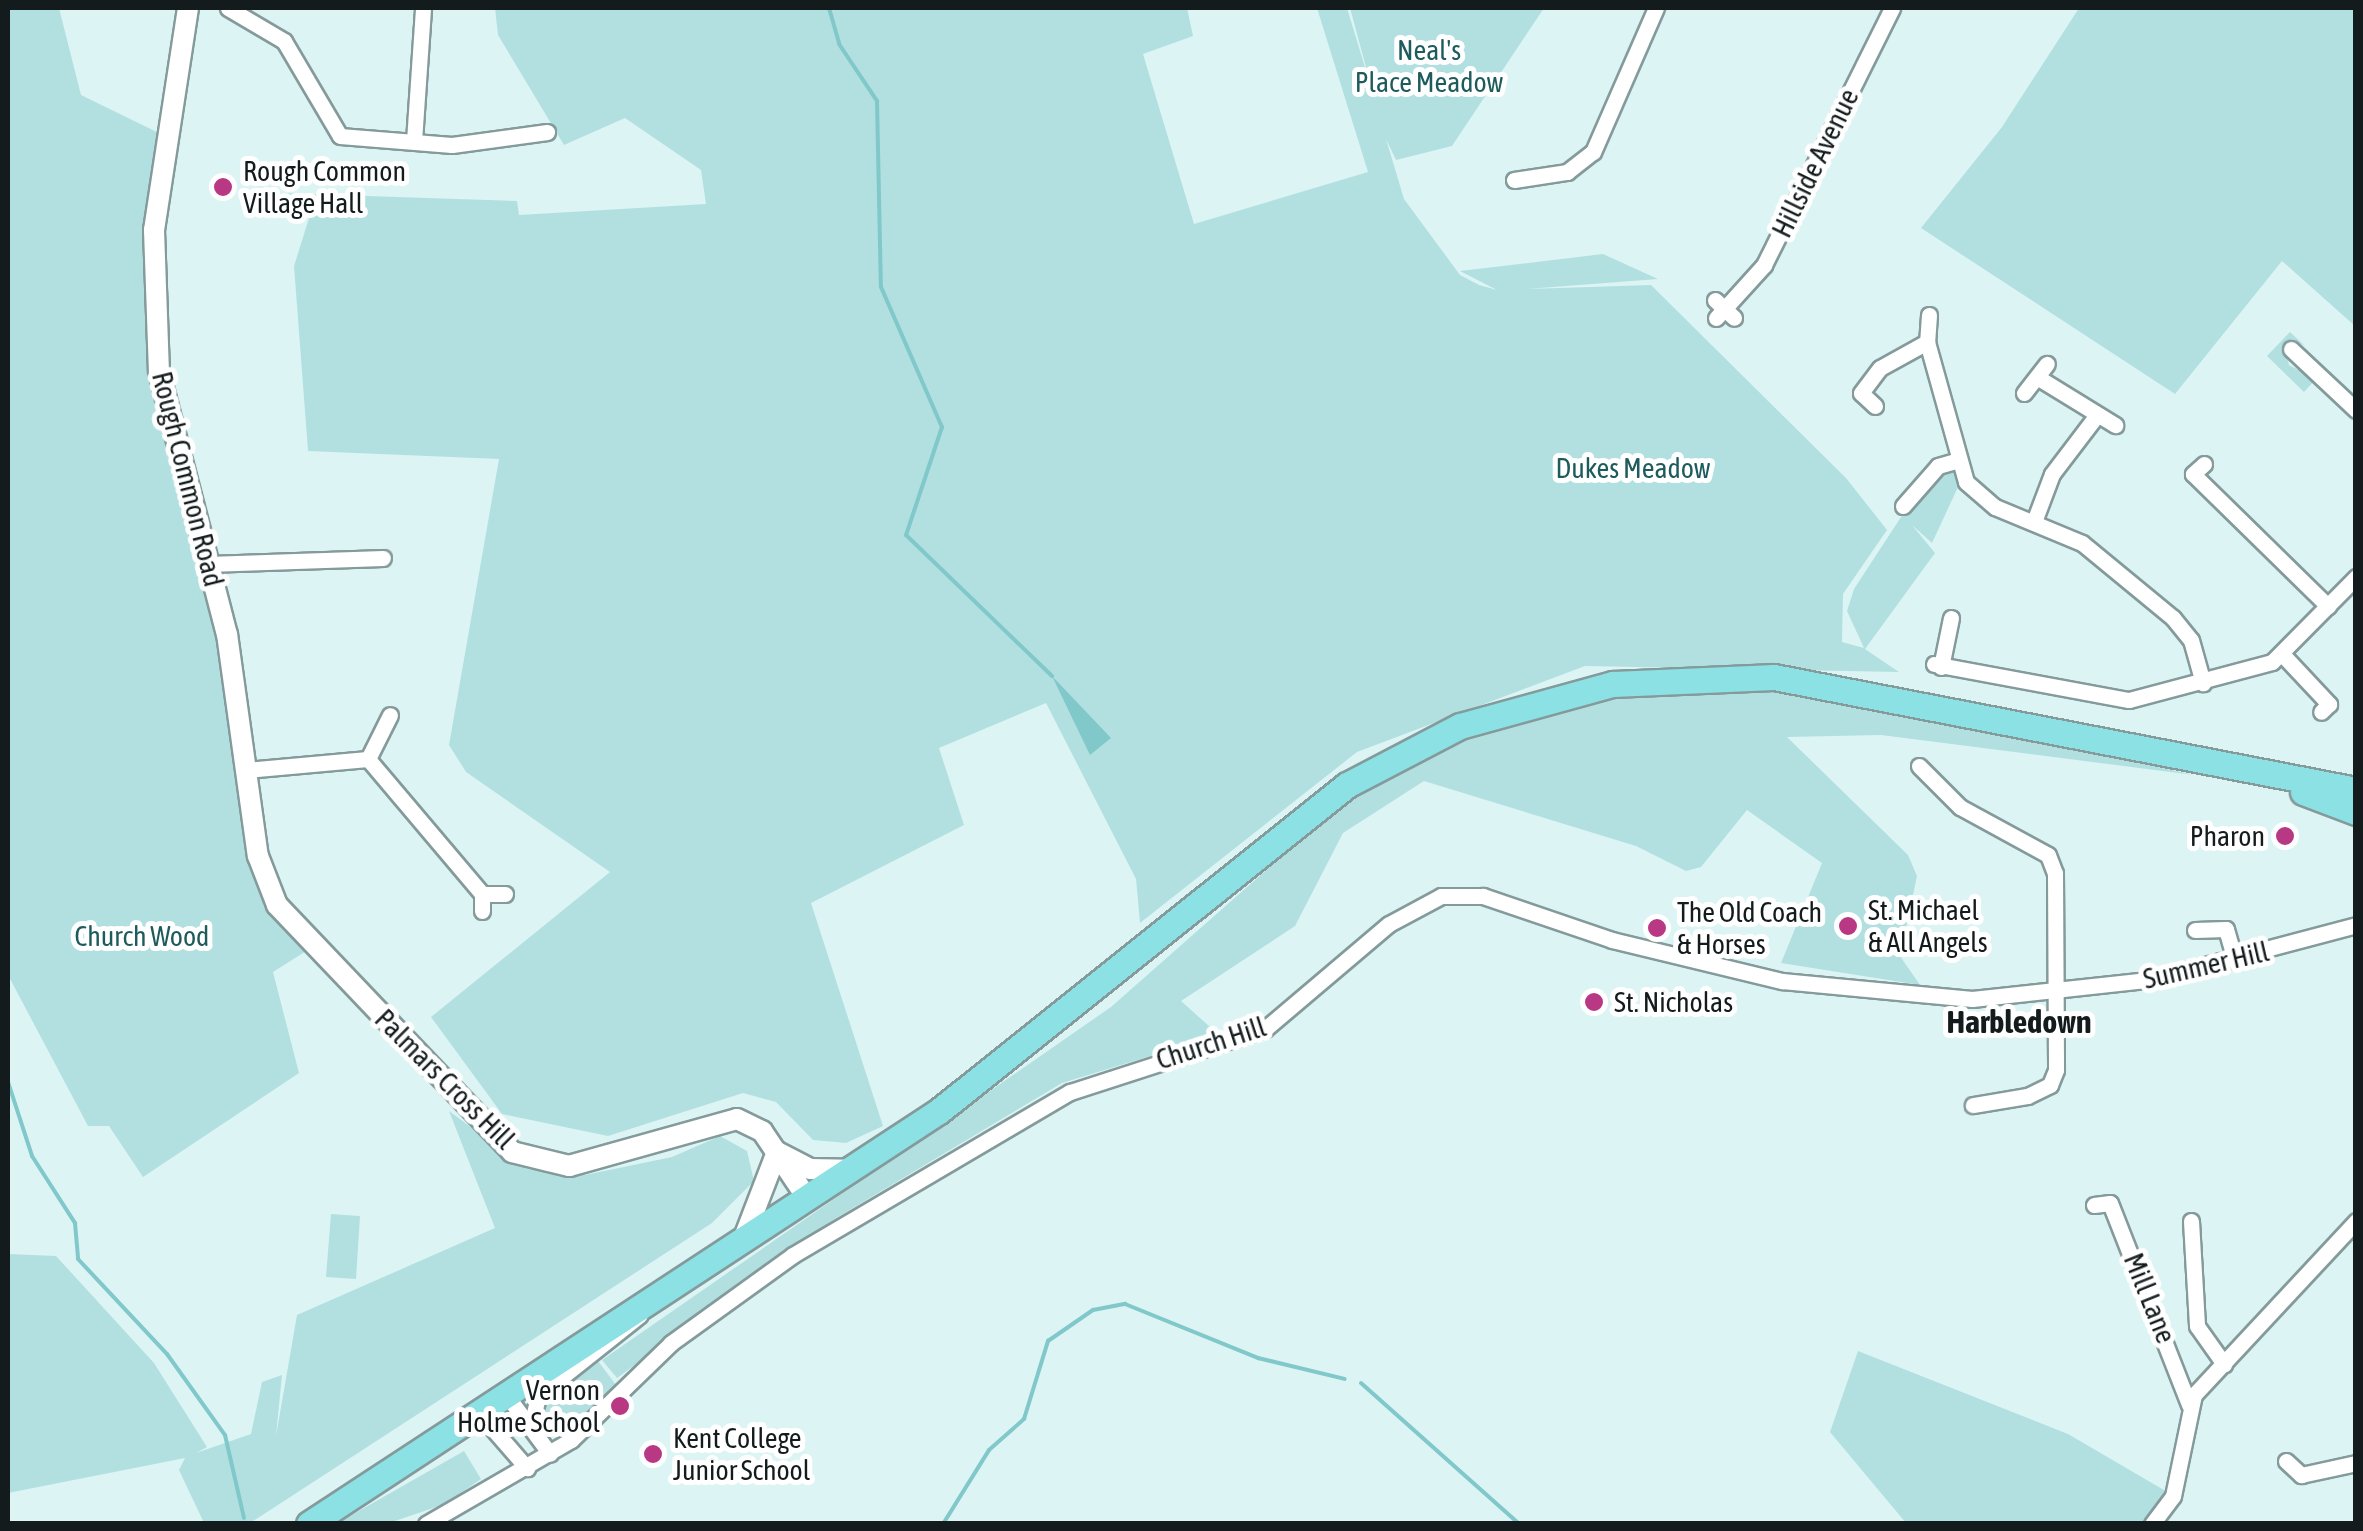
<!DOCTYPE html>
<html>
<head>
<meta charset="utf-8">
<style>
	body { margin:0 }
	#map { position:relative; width:2363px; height:1531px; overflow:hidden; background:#ddf4f5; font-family:"Asap Condensed",sans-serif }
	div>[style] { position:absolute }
	.green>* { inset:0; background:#b2e0e1 }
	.water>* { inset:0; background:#80c8ca }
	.stream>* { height:4px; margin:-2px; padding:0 2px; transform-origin:2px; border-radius:2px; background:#80c8ca }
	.roads { filter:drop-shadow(2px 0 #849a9b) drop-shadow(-2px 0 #849a9b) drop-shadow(0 2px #849a9b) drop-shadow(0 -2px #849a9b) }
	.minor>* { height:15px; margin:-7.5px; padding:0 7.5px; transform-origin:7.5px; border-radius:7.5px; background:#fff }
	.tertiary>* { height:20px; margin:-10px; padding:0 10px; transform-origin:10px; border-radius:10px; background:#fff }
	.primary>* { height:25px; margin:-12.5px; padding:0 12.5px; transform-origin:12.5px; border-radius:12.5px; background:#8be1e4 }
	.dots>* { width:28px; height:28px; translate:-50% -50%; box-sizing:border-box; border:5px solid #fff; border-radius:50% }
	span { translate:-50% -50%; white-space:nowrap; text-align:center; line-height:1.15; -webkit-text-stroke:10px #fff; paint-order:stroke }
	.park-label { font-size:28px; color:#1e5b5d }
	.street-label { font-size:28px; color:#131b1c }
	.poi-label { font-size:28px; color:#131b1c }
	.left { translate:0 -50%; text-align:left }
	.right { translate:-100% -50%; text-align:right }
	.quarter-label { font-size:32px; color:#131b1c; font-weight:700 }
	.frame { position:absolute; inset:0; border:10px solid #131b1c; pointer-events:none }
</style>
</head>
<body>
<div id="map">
	<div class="green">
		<div style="clip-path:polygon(8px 8px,59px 8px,81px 95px,165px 136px,156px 334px,227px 634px,258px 856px,311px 948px,273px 972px,299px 1073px,143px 1177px,109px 1126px,88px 1126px,8px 975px)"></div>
		<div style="clip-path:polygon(495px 8px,1187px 8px,1193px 36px,1143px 54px,1194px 224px,1368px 172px,1317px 8px,1347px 8px,1374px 97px,1350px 8px,1544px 8px,1452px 146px,1396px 160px,1386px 139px,1404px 199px,1460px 275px,1479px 285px,1497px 290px,1460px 271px,1603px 254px,1658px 279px,1527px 289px,1651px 285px,1846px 478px,1887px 530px,1843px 594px,1842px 642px,1864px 648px,1847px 611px,1854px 589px,1903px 514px,1951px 465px,1959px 485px,1932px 543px,1912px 525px,1935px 553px,1865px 649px,1899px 672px,1585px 666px,1357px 752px,1140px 923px,1136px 879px,1046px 703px,939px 748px,964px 825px,811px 903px,883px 1126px,846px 1143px,813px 1140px,776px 1102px,743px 1093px,608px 1136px,502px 1114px,431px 1017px,610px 872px,466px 772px,449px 745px,499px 459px,308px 451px,294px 266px,309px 218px,278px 205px,277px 193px,517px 201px,519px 215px,706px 204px,701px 170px,625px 118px,564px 145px,498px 35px)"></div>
		<div style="clip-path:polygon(2079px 8px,2355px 8px,2355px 326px,2282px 261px,2175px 394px,1921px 228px,2002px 127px)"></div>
		<div style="clip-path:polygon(2290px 332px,2305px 346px,2293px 339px,2285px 348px,2289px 365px,2316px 379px,2304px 392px,2267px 356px)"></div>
		<div style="clip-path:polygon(1726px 687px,1852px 698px,2194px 775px,1881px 735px,1787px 737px,1908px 855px,1917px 876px,1900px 956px,1920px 985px,1781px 963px,1822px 863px,1747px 810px,1701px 867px,1686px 871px,1636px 846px,1424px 781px,1343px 833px,1295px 926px,1181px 1001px,1219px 1035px,1062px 1083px,833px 1220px,617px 1378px,602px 1360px,1111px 1007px,1324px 819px,1389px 777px,1452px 741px,1584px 699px)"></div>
		<div style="clip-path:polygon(449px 1111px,527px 1169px,585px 1175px,672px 1157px,720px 1136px,747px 1151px,754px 1181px,712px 1223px,250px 1523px,204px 1523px,179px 1470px,185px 1458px,8px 1493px,8px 1254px,56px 1256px,154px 1363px,207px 1447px,196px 1453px,251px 1434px,262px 1382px,282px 1375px,276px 1436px,297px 1315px,495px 1228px)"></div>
		<div style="clip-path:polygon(331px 1214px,360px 1216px,356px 1279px,326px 1277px)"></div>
		<div style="clip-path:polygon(1858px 1351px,2068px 1434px,2169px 1493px,2147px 1523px,1906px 1523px,1830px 1432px)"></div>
		<div style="clip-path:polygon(598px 1361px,616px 1385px,570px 1430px,545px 1428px,538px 1408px,548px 1394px)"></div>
		<div style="clip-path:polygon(464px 1451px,481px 1479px,445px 1504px,389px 1523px,336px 1524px)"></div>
	</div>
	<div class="water">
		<div style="clip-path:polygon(1052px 676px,1111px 738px,1090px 755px)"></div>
	</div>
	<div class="stream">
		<div style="left:829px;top:8px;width:37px;rotate:74deg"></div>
		<div style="left:839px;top:44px;width:69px;rotate:56.3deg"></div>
		<div style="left:877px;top:101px;width:186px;rotate:88.8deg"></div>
		<div style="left:881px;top:287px;width:153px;rotate:66.5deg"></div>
		<div style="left:942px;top:427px;width:114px;rotate:108.4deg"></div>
		<div style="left:906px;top:535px;width:203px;rotate:44deg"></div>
		<div style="left:8px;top:1082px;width:78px;rotate:72deg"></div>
		<div style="left:32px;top:1156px;width:80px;rotate:57.3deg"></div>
		<div style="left:75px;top:1223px;width:36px;rotate:85deg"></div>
		<div style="left:78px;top:1259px;width:130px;rotate:46.9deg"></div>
		<div style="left:167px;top:1354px;width:100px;rotate:54.4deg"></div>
		<div style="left:225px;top:1435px;width:85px;rotate:77.1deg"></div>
		<div style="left:1361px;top:1383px;width:212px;rotate:41.7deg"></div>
		<div style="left:943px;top:1524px;width:87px;rotate:-58.1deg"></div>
		<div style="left:989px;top:1450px;width:47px;rotate:-41.5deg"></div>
		<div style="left:1024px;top:1419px;width:82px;rotate:-72.9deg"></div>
		<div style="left:1048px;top:1341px;width:55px;rotate:-34.6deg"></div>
		<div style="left:1093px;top:1310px;width:33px;rotate:-11deg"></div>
		<div style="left:1125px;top:1304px;width:144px;rotate:22.1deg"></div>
		<div style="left:1258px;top:1358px;width:89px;rotate:13.6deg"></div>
	</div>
	<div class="roads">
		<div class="minor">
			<div style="left:228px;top:8px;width:65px;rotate:30.5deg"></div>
			<div style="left:284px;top:41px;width:110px;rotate:59.5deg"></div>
			<div style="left:340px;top:136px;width:112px;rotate:4.6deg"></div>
			<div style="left:452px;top:145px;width:96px;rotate:-7.8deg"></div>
			<div style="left:414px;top:141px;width:133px;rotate:-86.1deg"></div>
			<div style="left:1514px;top:180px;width:54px;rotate:-8.6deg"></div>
			<div style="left:1567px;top:172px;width:33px;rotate:-38deg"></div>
			<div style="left:1593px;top:152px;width:157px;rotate:-66.4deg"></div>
			<div style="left:1715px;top:300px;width:26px;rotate:43deg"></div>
			<div style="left:1929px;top:315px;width:27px;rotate:94deg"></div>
			<div style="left:1927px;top:342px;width:145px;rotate:74.4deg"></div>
			<div style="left:1966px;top:482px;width:38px;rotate:41deg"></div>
			<div style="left:1995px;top:507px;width:94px;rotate:22.5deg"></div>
			<div style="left:2082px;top:543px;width:118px;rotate:39.5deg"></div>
			<div style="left:2173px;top:618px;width:28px;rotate:51deg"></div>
			<div style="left:2191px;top:640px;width:45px;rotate:74.4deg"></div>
			<div style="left:1716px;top:318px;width:72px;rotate:-47.8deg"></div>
			<div style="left:1764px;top:265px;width:287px;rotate:-63.5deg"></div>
			<div style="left:2291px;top:349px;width:89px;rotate:43.2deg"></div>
			<div style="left:2037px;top:377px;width:92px;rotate:31.6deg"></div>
			<div style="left:2024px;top:393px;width:37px;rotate:-52deg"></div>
			<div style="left:1875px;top:406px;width:19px;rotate:-137deg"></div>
			<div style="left:1861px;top:393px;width:31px;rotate:-53deg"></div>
			<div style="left:1880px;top:368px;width:54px;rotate:-29deg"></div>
			<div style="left:2204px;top:464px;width:15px;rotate:138deg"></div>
			<div style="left:2193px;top:474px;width:189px;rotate:44.4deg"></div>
			<div style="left:1903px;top:506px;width:53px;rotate:-48.8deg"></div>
			<div style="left:1938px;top:466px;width:19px;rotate:-16deg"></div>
			<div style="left:2035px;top:519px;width:48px;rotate:-69.3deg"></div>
			<div style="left:2052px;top:474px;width:74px;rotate:-52.7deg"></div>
			<div style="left:208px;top:564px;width:175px;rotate:-2deg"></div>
			<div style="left:2282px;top:654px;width:69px;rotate:46.8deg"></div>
			<div style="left:2329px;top:704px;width:11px;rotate:135deg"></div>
			<div style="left:1934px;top:664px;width:198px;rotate:10.5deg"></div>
			<div style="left:2129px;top:700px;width:148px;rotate:-14.9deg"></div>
			<div style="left:2272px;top:662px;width:120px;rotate:-45.3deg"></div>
			<div style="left:1941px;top:667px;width:50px;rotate:-78.5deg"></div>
			<div style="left:368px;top:759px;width:49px;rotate:-63.4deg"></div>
			<div style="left:1919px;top:766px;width:58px;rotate:45deg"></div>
			<div style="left:1960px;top:807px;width:100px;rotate:28.6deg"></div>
			<div style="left:2048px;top:855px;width:19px;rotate:69deg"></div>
			<div style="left:2055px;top:873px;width:197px;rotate:89.7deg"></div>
			<div style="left:2056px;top:1070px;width:16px;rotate:112deg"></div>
			<div style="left:2050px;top:1085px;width:25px;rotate:154deg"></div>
			<div style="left:2027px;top:1096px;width:55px;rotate:170.5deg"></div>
			<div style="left:246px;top:770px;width:122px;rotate:-5.2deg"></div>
			<div style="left:368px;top:759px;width:177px;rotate:49.8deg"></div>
			<div style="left:482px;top:911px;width:17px;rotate:-90deg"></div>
			<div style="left:482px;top:894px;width:23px"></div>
			<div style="left:2195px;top:930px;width:31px;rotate:-2deg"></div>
			<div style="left:2226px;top:929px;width:33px;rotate:74deg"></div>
			<div style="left:2094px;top:1205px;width:16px;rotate:-7deg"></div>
			<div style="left:2110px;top:1203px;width:217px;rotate:68.6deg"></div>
			<div style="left:2191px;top:1221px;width:105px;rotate:86.7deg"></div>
			<div style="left:2197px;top:1326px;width:47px;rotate:54.6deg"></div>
			<div style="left:507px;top:1396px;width:72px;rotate:53.4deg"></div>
			<div style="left:480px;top:1414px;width:72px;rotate:49deg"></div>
			<div style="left:531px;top:1425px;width:30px;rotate:-76deg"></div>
			<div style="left:538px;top:1396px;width:130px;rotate:-38.5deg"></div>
			<div style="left:2286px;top:1461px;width:21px;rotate:43deg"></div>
			<div style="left:2301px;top:1475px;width:56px;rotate:-12.3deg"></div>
			<div style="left:426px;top:1524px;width:168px;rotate:-30.1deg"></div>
			<div style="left:571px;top:1440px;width:139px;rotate:-44.1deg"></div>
			<div style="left:671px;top:1343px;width:150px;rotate:-35.8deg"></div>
			<div style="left:793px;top:1255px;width:321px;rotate:-30.5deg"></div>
			<div style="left:1070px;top:1092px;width:205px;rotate:-17.9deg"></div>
			<div style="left:1265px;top:1029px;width:162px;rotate:-40.3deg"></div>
			<div style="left:1389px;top:924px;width:59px;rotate:-28.3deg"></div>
			<div style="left:1441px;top:896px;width:42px"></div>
			<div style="left:1483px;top:896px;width:136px;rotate:18.8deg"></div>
			<div style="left:1612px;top:940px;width:175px;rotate:13.6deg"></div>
			<div style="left:1782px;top:981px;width:191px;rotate:5.4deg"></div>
			<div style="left:1972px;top:999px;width:177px;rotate:-6.2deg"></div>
			<div style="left:2148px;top:980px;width:215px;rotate:-14.8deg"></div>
			<div style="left:2152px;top:1524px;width:35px;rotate:-53deg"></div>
			<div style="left:2173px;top:1496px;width:103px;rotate:-78.3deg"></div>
			<div style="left:2194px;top:1395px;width:238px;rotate:-47deg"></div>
		</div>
		<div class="tertiary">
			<div style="left:188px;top:8px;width:225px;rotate:98.7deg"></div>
			<div style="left:154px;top:230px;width:142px;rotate:88deg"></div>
			<div style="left:159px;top:372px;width:271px;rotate:75.5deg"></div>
			<div style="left:227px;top:634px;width:224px;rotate:82.1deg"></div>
			<div style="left:258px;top:856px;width:53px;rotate:68.8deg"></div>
			<div style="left:277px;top:905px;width:341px;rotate:46.4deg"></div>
			<div style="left:512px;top:1152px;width:59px;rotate:13.8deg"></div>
			<div style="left:569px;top:1166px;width:174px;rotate:-15.6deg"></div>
			<div style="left:737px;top:1119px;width:28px;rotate:26deg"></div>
			<div style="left:762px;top:1131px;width:81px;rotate:56.1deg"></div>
			<div style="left:745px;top:1235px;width:89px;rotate:-68.9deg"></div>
			<div style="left:777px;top:1152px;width:37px;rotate:27deg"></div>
			<div style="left:810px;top:1169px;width:39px;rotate:1deg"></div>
		</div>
		<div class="primary">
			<div style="left:2303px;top:792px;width:57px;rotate:20.7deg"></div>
			<div style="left:309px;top:1524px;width:753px;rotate:-33.25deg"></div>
			<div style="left:939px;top:1111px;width:522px;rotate:-38.63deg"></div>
			<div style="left:1347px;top:785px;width:127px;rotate:-27.6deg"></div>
			<div style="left:1460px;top:726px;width:159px;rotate:-15.4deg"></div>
			<div style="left:1613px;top:684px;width:161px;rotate:-2.5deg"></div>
			<div style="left:1774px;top:677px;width:593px;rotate:10.99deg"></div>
		</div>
	</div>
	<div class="dots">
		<div style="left:223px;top:187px;background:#b83883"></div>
		<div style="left:2285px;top:836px;background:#b83883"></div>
		<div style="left:1848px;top:926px;background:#b83883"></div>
		<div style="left:1657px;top:928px;background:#b83883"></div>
		<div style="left:1594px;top:1002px;background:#b83883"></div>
		<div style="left:620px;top:1406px;background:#b83883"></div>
		<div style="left:653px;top:1454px;background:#b83883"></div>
	</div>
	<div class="park-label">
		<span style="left:1429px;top:66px">Neal's<br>Place Meadow</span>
		<span style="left:1633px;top:468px">Dukes Meadow</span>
		<span style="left:142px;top:936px">Church Wood</span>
	</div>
	<div class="street-label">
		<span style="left:1815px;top:163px;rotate:-64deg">Hillside Avenue</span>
		<span style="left:188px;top:479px;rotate:76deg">Rough Common Road</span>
		<span style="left:2206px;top:965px;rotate:-13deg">Summer Hill</span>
		<span style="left:1211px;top:1043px;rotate:-18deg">Church Hill</span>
		<span style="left:445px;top:1079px;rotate:45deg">Palmars Cross Hill</span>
		<span style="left:2150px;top:1298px;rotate:68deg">Mill Lane</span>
	</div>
	<div class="poi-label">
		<span class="left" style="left:243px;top:187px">Rough Common<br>Village Hall</span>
		<span class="right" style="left:2265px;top:836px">Pharon</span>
		<span class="left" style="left:1868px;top:926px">St. Michael<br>&amp; All Angels</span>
		<span class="left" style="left:1677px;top:928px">The Old Coach<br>&amp; Horses</span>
		<span class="left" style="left:1614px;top:1002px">St. Nicholas</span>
		<span class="right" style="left:600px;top:1406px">Vernon<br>Holme School</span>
		<span class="left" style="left:673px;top:1454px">Kent College<br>Junior School</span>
	</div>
	<div class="quarter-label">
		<span style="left:2019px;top:1022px">Harbledown</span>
	</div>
	<div class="frame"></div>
</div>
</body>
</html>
